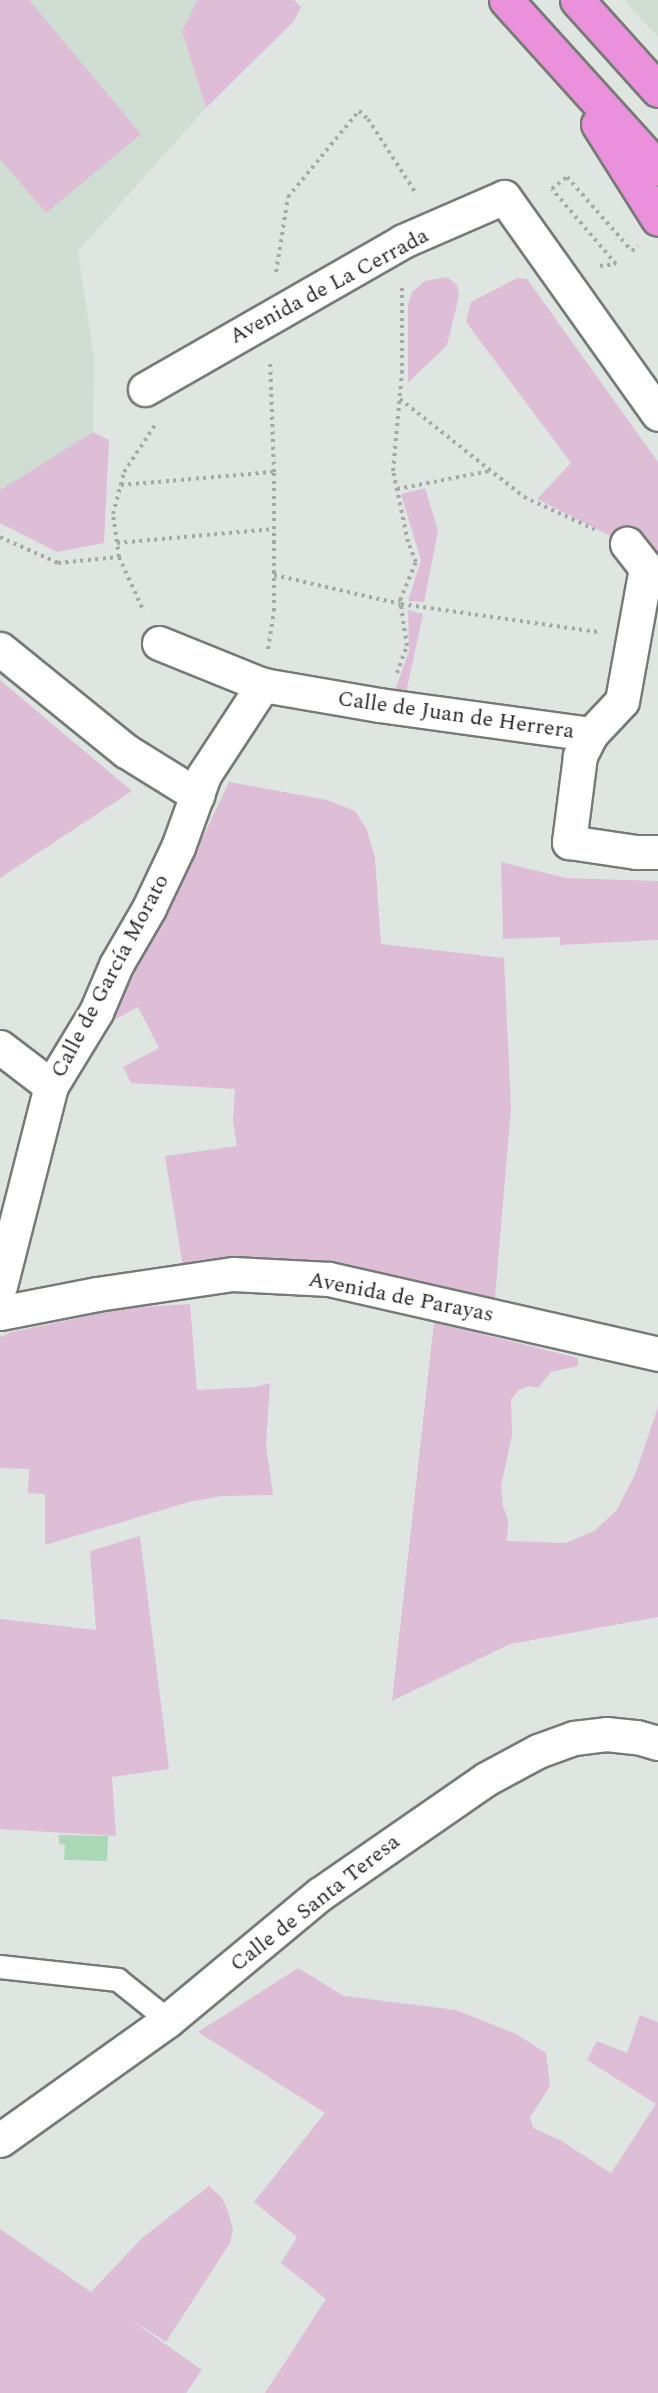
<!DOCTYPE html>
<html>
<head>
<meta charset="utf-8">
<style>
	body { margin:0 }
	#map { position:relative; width:658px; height:2393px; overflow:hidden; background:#dfe6e1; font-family:Spectral,serif }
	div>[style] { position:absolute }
	.built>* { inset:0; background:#d0ddd3 }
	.green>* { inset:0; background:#debdd6 }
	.water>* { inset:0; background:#abd8b7 }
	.path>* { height:4px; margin-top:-2px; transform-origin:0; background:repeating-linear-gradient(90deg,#a3a9a5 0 3px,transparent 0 7.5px) }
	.roads { filter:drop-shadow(2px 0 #757b76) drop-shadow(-2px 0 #757b76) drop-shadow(0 2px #757b76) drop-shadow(0 -2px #757b76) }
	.service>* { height:22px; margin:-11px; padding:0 11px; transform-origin:11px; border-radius:11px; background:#fff }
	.minor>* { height:33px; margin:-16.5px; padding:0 16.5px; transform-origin:16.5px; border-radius:16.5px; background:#fff }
	.tertiary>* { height:33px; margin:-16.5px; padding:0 16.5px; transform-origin:16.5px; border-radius:16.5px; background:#fff }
	.motorway>* { height:33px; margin:-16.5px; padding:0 16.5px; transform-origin:16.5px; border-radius:16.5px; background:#eb90da }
	span { translate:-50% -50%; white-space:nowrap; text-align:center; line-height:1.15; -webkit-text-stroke:5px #fff; paint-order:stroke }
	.street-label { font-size:22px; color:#272927 }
</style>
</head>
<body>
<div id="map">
	<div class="built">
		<div style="clip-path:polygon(0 0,197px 0,182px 31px,206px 108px,78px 251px,94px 358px,93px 432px,0 490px)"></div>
		<div style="clip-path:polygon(624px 0,658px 0,658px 37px)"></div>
	</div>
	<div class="green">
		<div style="clip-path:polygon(0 0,29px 0,141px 134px,46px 213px,0 159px)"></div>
		<div style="clip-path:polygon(197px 0,294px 0,301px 7px,294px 21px,206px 108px,182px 31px)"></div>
		<div style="clip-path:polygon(447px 277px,457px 285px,459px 296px,447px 345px,408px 383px,408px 305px,412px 292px,425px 281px)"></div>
		<div style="clip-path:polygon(517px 278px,527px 279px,658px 462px,658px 560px,537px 499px,571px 463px,466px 322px,471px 302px)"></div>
		<div style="clip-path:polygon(93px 432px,109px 440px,104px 543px,57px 552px,0 523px,0 490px)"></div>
		<div style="clip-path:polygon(425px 488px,438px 531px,424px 602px,408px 601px,421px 560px,401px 494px)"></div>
		<div style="clip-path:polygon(408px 610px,423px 614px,405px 697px,393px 696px,409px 651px)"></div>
		<div style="clip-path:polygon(0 680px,132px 791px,0 878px)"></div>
		<div style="clip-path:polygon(229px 782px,327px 800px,355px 811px,367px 830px,375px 858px,381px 944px,504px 958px,511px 1108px,495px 1298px,336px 1267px,183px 1267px,165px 1156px,237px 1146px,233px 1120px,235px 1089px,131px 1083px,123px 1067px,159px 1048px,138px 1007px,103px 1026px,117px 990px,171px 903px)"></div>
		<div style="clip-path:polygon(501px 862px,566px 878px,658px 881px,658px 940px,560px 945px,560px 937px,503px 939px)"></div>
		<div style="clip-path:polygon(190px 1304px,197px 1390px,254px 1387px,270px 1383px,266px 1445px,273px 1495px,222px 1496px,189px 1502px,45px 1545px,45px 1494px,28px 1493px,29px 1469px,0 1468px,0 1337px,12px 1332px,125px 1308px)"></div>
		<div style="clip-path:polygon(434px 1322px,578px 1358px,578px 1366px,551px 1372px,538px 1388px,528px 1386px,519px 1390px,511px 1400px,512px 1435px,501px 1486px,503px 1506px,508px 1520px,507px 1541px,566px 1543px,594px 1531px,616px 1511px,635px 1475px,658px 1407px,658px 1617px,510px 1644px,392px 1701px)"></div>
		<div style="clip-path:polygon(140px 1536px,169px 1769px,112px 1777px,116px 1836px,0 1829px,0 1619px,96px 1630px,90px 1551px)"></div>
		<div style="clip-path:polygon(298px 1968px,344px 1996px,456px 2010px,516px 2034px,546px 2053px,550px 2086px,530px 2117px,533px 2128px,560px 2140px,611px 2173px,656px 2104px,587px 2060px,597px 2041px,627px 2053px,640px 2015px,658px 2022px,658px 2393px,265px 2393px,326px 2299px,281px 2263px,297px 2237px,254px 2202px,325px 2113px,198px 2032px)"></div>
		<div style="clip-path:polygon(209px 2186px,222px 2198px,228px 2211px,233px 2230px,230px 2243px,166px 2342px,127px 2317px,202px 2370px,186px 2393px,0 2393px,0 2229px,91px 2292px,142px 2238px)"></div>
	</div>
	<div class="water">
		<div style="clip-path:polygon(59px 1835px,108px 1836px,107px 1861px,64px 1860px,65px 1845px,59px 1844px)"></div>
	</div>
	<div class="path">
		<div style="left:600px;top:266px;width:16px;rotate:-7deg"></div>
		<div style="left:616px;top:264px;width:99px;rotate:-130.5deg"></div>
		<div style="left:552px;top:189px;width:19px;rotate:-39deg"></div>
		<div style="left:567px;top:177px;width:98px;rotate:48.7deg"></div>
		<div style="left:632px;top:251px;width:8px;rotate:-40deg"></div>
		<div style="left:276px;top:272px;width:76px;rotate:-80.9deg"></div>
		<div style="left:288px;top:197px;width:112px;rotate:-50.5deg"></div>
		<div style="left:359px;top:111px;width:12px;rotate:42deg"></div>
		<div style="left:368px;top:119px;width:90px;rotate:57.2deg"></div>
		<div style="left:400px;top:399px;width:158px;rotate:38.3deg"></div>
		<div style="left:524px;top:497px;width:79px;rotate:24.6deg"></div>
		<div style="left:121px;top:485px;width:154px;rotate:-4.9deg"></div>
		<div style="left:397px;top:489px;width:95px;rotate:-11deg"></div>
		<div style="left:0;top:537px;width:64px;rotate:24.1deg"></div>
		<div style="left:58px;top:563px;width:61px;rotate:-5.6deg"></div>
		<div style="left:119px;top:557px;width:60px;rotate:65.6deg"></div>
		<div style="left:117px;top:543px;width:158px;rotate:-5.1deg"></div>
		<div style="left:119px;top:557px;width:43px;rotate:-97.9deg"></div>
		<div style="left:113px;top:514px;width:43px;rotate:-75.3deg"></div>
		<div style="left:124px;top:472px;width:56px;rotate:-56.6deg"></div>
		<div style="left:274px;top:575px;width:130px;rotate:12.9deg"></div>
		<div style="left:401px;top:604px;width:199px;rotate:8.1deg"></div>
		<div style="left:268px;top:649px;width:38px;rotate:-81deg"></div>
		<div style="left:274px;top:611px;width:139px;rotate:-90deg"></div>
		<div style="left:274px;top:472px;width:112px;rotate:-92deg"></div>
		<div style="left:397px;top:673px;width:29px;rotate:-70deg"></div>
		<div style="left:407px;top:646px;width:47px;rotate:-98.7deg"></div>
		<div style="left:400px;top:600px;width:41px;rotate:-67.2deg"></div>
		<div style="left:416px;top:562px;width:22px;rotate:-112deg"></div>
		<div style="left:408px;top:542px;width:73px;rotate:-101.9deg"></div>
		<div style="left:393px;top:471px;width:98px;rotate:-84.8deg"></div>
		<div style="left:402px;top:373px;width:89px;rotate:-90deg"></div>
	</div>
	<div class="roads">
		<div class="service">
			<div style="left:0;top:1967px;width:119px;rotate:6.3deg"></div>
			<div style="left:118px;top:1980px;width:64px;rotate:38.7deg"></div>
		</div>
		<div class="minor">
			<div style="left:145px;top:389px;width:297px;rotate:-29.8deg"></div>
			<div style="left:403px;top:241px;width:110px;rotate:-23.5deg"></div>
			<div style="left:504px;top:197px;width:266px;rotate:54.6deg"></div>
			<div style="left:159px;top:643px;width:112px;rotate:22deg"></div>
			<div style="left:263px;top:685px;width:118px;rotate:9.8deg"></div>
			<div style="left:379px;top:705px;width:214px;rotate:7.8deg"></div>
			<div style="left:591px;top:734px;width:25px;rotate:117deg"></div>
			<div style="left:580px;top:756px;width:87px;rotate:97.3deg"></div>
			<div style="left:569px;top:842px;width:68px;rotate:8.5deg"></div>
			<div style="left:636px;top:852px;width:22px"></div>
			<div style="left:0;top:649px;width:162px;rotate:39deg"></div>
			<div style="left:126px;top:751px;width:84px;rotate:31.8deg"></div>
			<div style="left:591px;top:734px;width:45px;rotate:-46.8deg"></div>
			<div style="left:622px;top:701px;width:135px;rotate:-79.8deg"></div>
			<div style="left:646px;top:568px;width:31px;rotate:-128deg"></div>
			<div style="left:0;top:1047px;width:64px;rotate:37.4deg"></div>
			<div style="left:0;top:1286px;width:206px;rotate:-75.7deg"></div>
			<div style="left:51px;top:1086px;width:87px;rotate:-58.7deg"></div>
			<div style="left:96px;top:1012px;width:51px;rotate:-66.9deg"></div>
			<div style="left:116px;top:965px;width:66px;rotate:-59.9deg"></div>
			<div style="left:149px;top:908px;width:68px;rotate:-64.6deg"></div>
			<div style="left:178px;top:847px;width:77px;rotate:-70.1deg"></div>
			<div style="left:204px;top:775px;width:108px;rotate:-56.8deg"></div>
			<div style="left:0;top:2140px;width:206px;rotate:-35.5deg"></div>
			<div style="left:168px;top:2020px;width:197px;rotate:-39.7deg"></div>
			<div style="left:320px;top:1894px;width:202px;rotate:-34.7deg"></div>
			<div style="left:486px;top:1779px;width:59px;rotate:-28.3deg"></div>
			<div style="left:538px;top:1751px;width:38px;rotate:-20deg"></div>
			<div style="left:574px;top:1738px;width:32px;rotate:-7deg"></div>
			<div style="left:606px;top:1734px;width:31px;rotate:6deg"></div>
			<div style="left:637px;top:1737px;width:22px;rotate:16deg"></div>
		</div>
		<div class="tertiary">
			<div style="left:0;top:1313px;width:99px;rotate:-11.1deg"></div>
			<div style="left:97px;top:1294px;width:137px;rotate:-8.4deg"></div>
			<div style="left:233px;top:1274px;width:96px;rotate:3deg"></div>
			<div style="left:329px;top:1279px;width:337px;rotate:12.8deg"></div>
		</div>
		<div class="motorway">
			<div style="left:506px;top:0;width:227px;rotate:47.9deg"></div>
			<div style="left:577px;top:0;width:121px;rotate:48deg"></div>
			<div style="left:598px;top:124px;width:112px;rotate:57.7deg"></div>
		</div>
	</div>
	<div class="street-label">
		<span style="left:329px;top:286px;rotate:-28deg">Avenida de La Cerrada</span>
		<span style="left:456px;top:715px;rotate:8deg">Calle de Juan de Herrera</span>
		<span style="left:110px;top:976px;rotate:-62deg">Calle de García Morato</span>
		<span style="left:401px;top:1297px;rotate:11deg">Avenida de Parayas</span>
		<span style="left:315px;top:1903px;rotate:-38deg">Calle de Santa Teresa</span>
	</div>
</div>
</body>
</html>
